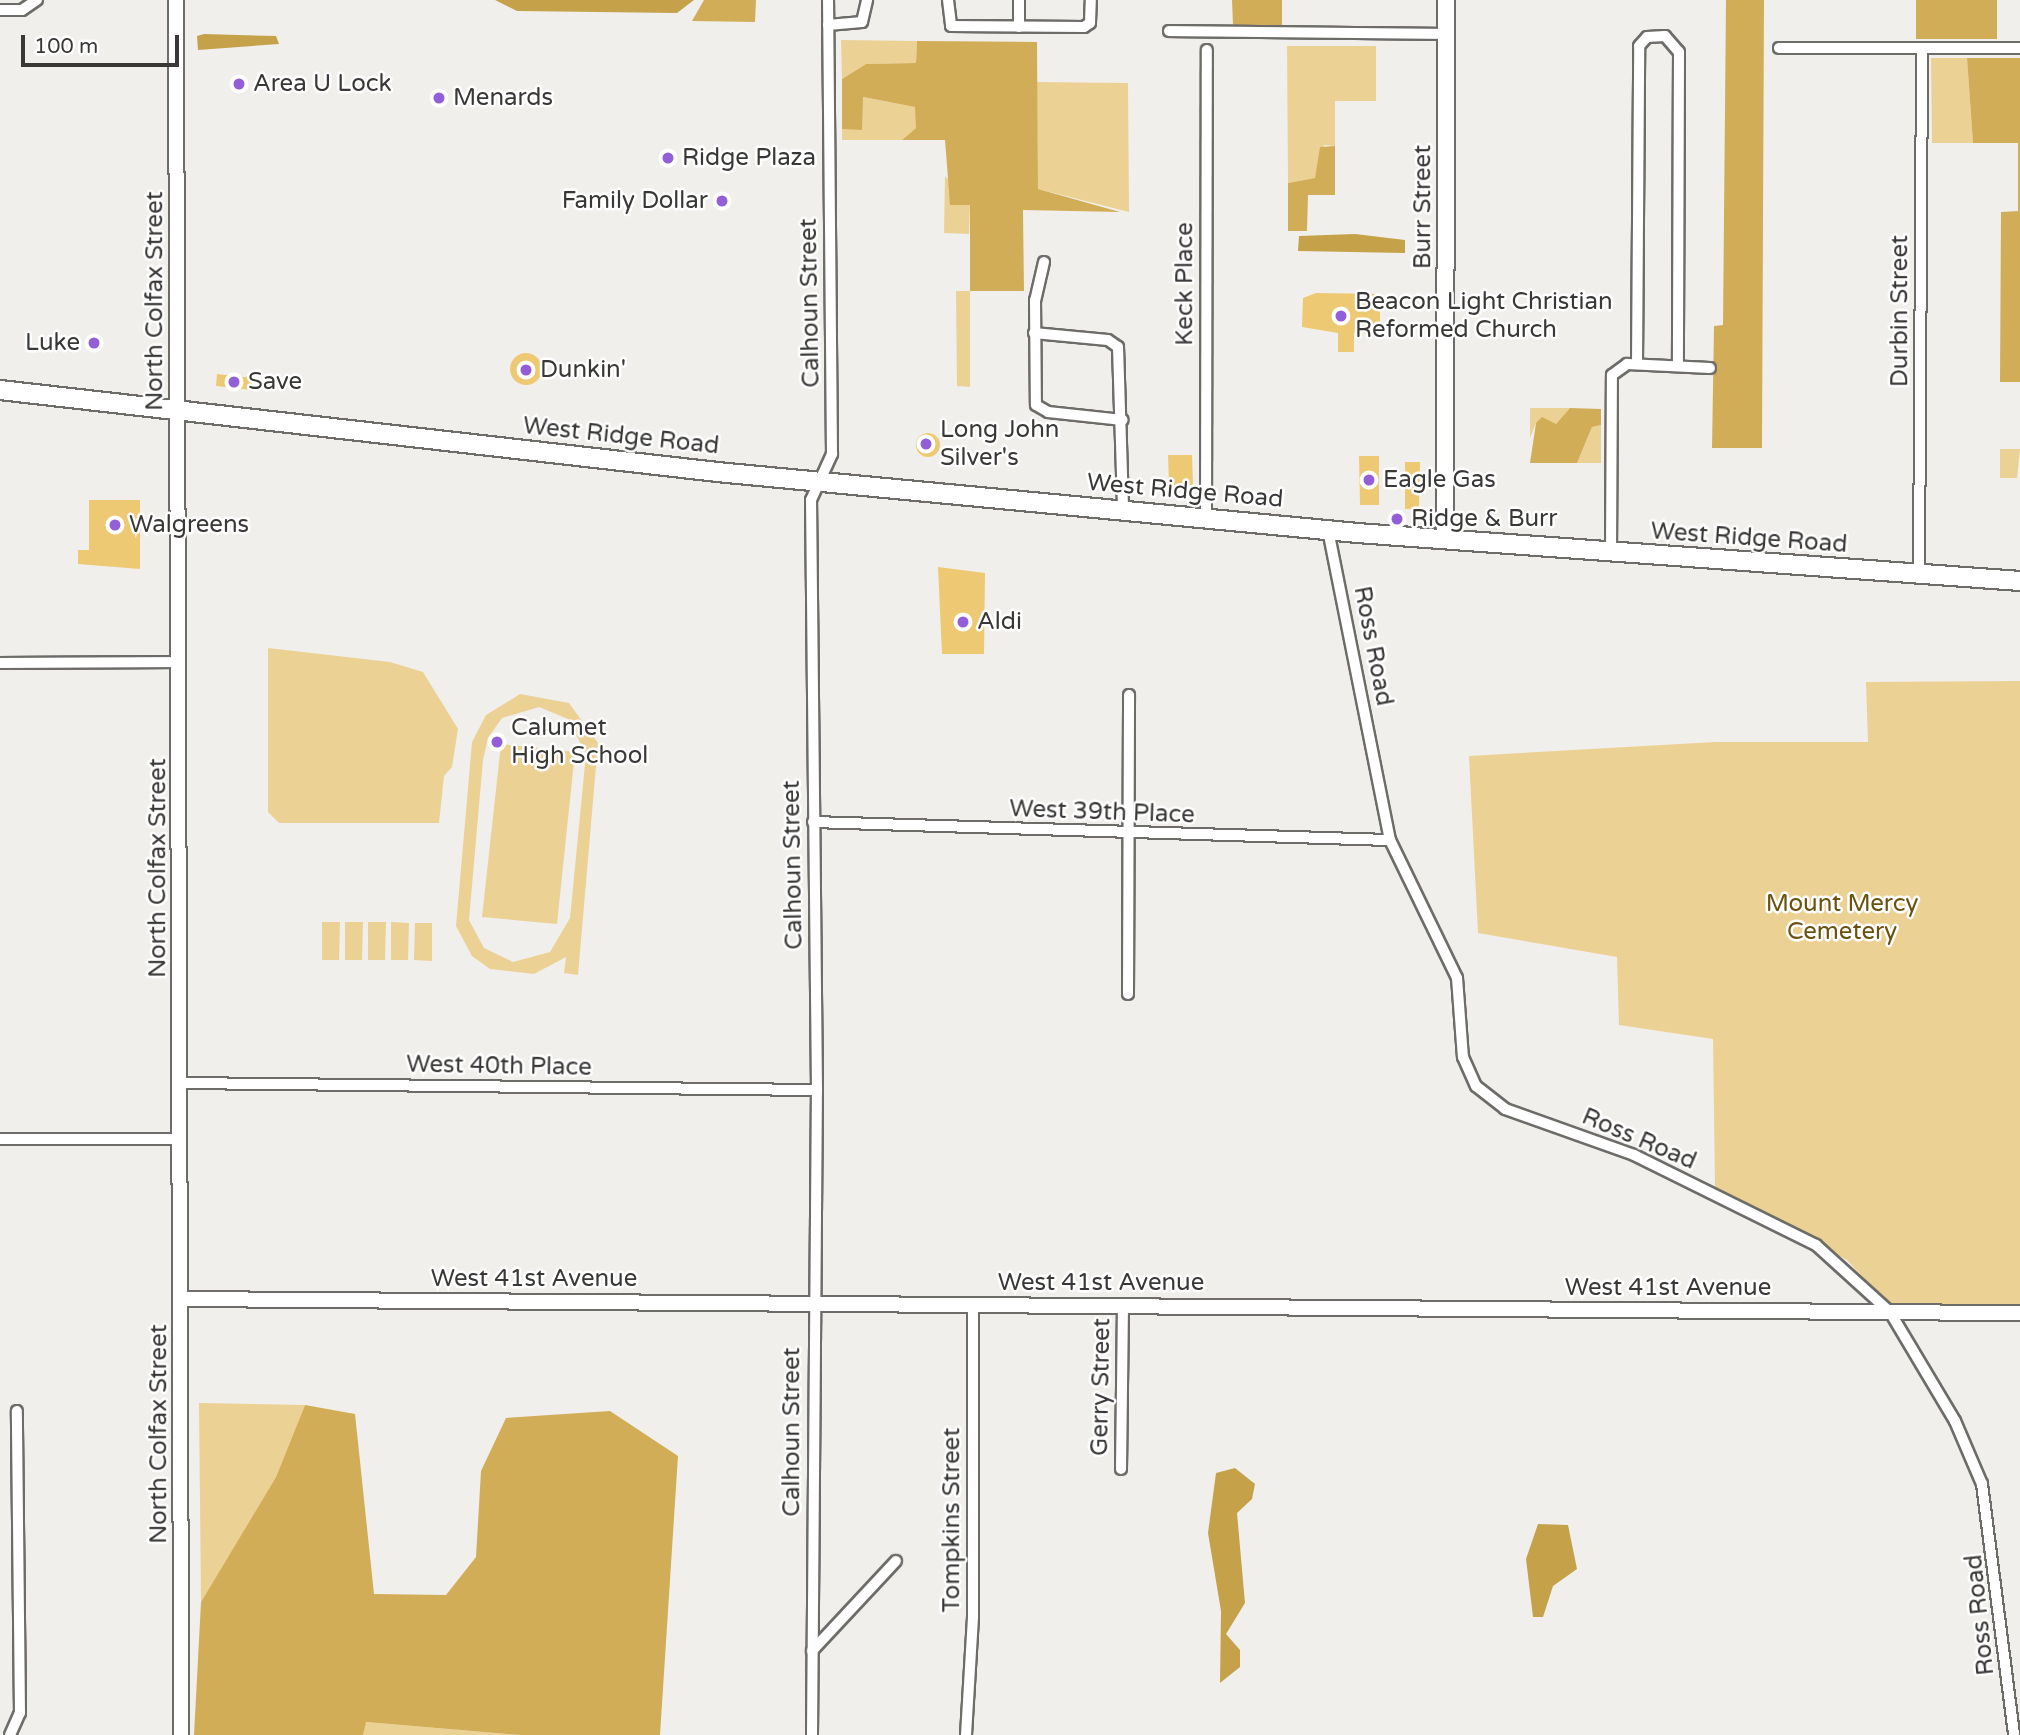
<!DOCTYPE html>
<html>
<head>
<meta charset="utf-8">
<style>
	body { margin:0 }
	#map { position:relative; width:2020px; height:1735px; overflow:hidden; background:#f1efec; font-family:"Varela Round",sans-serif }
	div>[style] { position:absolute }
	.green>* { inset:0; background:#ecd195 }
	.forest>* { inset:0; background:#d2ad57 }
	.water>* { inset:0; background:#c5a14a }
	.building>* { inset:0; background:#eec973 }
	.round { border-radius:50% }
	.roads { filter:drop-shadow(2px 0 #6d6c69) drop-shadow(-2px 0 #6d6c69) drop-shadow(0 2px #6d6c69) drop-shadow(0 -2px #6d6c69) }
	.minor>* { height:10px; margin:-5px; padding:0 5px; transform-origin:5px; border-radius:5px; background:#fff }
	.tertiary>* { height:14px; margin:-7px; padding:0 7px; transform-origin:7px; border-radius:7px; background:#fff }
	.secondary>* { height:16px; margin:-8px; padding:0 8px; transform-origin:8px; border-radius:8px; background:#fff }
	.primary>* { height:18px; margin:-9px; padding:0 9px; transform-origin:9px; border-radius:9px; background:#fff }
	.dots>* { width:19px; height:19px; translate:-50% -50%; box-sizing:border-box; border:4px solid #fff; border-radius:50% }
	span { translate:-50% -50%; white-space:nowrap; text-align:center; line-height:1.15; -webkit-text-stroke:5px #fff; paint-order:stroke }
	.poi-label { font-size:24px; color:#393837 }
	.left { translate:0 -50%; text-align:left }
	.right { translate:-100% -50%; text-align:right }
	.street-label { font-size:24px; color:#393837 }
	.park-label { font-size:24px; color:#6a510e }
	.scale { position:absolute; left:21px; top:35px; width:158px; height:32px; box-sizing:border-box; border:4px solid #393837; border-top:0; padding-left:9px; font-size:21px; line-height:24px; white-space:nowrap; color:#393837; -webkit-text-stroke:5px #fff; paint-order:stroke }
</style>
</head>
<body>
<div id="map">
	<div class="green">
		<div style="clip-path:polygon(841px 40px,917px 41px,916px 63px,866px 64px,842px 79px)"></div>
		<div style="clip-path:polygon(1287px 46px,1376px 46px,1376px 101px,1335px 101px,1335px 146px,1324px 145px,1315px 178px,1288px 183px)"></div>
		<div style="clip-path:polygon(1931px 58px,1967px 58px,1973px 143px,1932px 143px)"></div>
		<div style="clip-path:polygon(1037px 82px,1128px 83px,1129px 212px,1038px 189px)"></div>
		<div style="clip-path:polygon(862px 97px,916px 107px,916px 128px,902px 140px,842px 140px,842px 129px,862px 129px)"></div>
		<div style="clip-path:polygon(945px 176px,970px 205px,969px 234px,944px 233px)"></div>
		<div style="clip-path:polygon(956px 291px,970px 291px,970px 387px,957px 386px)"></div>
		<div style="clip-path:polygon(1530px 408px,1570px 408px,1556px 424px,1536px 423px,1530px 438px)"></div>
		<div style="clip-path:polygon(1601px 425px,1601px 463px,1577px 463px,1592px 427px)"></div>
		<div style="clip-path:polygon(2000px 449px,2020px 449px,2017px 478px,2000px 478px)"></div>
		<div style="clip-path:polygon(268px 648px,390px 662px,423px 672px,458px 729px,452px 767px,444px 776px,439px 823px,279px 823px,268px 812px)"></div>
		<div style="clip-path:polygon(2020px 681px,2020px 1310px,1890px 1307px,1847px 1260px,1715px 1188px,1713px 1039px,1619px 1025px,1617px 957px,1478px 933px,1469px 756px,1715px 742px,1868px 742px,1866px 682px)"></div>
		<div style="clip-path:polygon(evenodd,520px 694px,569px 703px,598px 743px,578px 975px,564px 973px,566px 957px,534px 974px,490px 969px,472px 956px,456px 926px,472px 742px,486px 715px,520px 694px,539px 707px,568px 719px,586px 754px,570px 918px,550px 952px,513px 962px,484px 948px,469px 920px,483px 760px,488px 738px,502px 718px,539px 707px)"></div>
		<div style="clip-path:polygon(501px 744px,575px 752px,557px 924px,482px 917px)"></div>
		<div style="clip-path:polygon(322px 922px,340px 922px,339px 960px,322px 960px)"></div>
		<div style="clip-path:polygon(345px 922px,363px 922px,362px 960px,345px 960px)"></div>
		<div style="clip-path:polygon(368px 922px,386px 922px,385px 960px,368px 960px)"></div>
		<div style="clip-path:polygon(391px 922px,409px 923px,408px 960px,391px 960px)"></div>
		<div style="clip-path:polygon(415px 923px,432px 923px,432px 961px,414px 960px)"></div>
		<div style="clip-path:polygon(199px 1403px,305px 1405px,276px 1477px,201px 1602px)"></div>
		<div style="clip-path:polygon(365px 1722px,520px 1735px,363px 1735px)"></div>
	</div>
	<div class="forest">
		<div style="clip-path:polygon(704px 0,756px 0,755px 22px,692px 21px)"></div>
		<div style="clip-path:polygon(1232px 0,1282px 0,1282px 26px,1233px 25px)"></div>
		<div style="clip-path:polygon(1726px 0,1764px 0,1762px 448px,1712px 448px,1714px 326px,1723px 325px)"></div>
		<div style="clip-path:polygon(1916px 0,1997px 0,1997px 39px,1916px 39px)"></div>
		<div style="clip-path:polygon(917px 41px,1037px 42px,1038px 189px,1120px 212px,1023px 210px,1024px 291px,970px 291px,970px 205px,950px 205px,945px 140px,902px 140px,916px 128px,915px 107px,863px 97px,862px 130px,842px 129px,842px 79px,866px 64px,916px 63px)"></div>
		<div style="clip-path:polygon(1967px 58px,2020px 58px,2020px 382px,2000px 382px,2001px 212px,2018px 211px,2018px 143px,1973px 143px)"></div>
		<div style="clip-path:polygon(1335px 146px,1335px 195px,1308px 195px,1307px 231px,1288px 231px,1288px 183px,1315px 178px,1320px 147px)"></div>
		<div style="clip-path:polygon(1570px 408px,1601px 409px,1601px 425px,1592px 427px,1577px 463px,1530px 463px,1536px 423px,1542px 417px,1556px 424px)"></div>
		<div style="clip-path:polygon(305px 1405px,355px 1414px,374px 1594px,446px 1595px,476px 1557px,481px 1471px,506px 1418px,610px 1411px,678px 1456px,660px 1735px,520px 1735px,366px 1722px,363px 1735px,194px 1735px,201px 1602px,276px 1477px)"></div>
	</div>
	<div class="water">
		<div style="clip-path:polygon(495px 0,694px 0,677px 13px,517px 11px)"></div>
		<div style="clip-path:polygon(204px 34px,276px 36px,279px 44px,198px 50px,197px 36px)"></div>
		<div style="clip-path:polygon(1355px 234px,1405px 240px,1405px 253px,1298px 251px,1299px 236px)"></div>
		<div style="clip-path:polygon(1235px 1468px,1255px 1484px,1252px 1499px,1237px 1513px,1245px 1603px,1226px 1634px,1240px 1650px,1240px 1667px,1220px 1683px,1221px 1611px,1208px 1533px,1216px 1473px)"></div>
		<div style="clip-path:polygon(1538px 1524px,1568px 1525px,1577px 1569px,1553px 1586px,1543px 1617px,1533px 1617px,1526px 1559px)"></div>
	</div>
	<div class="building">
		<div style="clip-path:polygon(1316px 293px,1380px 294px,1380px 334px,1354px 333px,1354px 352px,1338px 352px,1338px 333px,1302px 327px,1303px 298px)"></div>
		<div class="round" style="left:510px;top:353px;width:32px;height:32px"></div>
		<div style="clip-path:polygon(217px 374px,253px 378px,252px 390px,216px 386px)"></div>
		<div class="round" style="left:916px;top:433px;width:24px;height:24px"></div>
		<div style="clip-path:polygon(1168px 455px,1192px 455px,1193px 485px,1169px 485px)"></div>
		<div style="clip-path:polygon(1359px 456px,1379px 456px,1379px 505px,1360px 505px)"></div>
		<div style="clip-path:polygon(1405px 462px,1420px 462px,1419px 509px,1405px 509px)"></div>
		<div style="clip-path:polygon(89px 500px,140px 500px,140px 569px,78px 564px,78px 550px,89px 550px)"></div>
		<div style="clip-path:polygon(938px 567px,985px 573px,984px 654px,942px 654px)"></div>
	</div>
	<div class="roads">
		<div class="minor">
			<div style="left:948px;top:0;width:26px;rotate:83deg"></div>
			<div style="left:951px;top:26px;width:133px;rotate:0.4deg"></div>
			<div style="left:1084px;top:27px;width:7px;rotate:-34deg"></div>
			<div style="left:1090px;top:23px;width:23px;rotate:-88deg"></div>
			<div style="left:0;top:10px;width:22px"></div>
			<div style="left:22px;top:10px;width:18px;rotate:-34deg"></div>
			<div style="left:828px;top:25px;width:34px;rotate:-5deg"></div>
			<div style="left:862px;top:22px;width:23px;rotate:-77deg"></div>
			<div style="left:1019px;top:27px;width:27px;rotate:-90deg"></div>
			<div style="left:1169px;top:31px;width:277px;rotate:0.6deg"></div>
			<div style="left:1779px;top:48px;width:241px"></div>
			<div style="left:1044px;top:262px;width:39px;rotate:103deg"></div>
			<div style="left:1035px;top:300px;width:105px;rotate:89.5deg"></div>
			<div style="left:1036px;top:405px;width:14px;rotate:30deg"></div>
			<div style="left:1048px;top:412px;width:75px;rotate:6.1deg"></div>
			<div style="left:1034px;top:333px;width:74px;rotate:5.4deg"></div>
			<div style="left:1108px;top:340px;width:12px;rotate:35deg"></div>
			<div style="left:1118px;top:347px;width:163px;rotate:88.2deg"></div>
			<div style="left:1637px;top:364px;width:318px;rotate:-89.6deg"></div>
			<div style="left:1639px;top:46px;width:12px;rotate:-48deg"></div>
			<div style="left:1647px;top:37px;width:18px;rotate:-3deg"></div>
			<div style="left:1665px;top:36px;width:21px;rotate:49deg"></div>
			<div style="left:1679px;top:52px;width:314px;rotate:90.2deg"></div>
			<div style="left:1206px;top:518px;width:468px;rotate:-89.9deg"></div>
			<div style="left:1328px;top:530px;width:316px;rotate:78.7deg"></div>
			<div style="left:1390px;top:840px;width:153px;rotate:64.1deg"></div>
			<div style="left:1457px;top:978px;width:79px;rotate:85.7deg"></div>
			<div style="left:1463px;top:1057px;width:32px;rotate:66deg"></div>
			<div style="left:1476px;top:1086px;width:37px;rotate:38deg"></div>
			<div style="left:1505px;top:1109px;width:137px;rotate:19.6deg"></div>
			<div style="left:1634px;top:1155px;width:203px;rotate:26.3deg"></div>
			<div style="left:1816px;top:1245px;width:100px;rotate:42.2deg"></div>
			<div style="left:1890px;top:1312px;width:127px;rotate:59.2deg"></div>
			<div style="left:1955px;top:1421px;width:69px;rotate:66.8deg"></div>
			<div style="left:1982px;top:1484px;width:253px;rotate:82.7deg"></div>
			<div style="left:1611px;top:553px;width:178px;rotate:-89.7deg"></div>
			<div style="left:1612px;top:375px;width:19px;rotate:-36deg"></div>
			<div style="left:1627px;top:364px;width:83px;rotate:2.8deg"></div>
			<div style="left:1919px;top:574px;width:526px;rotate:-89.67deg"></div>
			<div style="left:0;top:663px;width:179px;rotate:-0.3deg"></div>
			<div style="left:813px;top:822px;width:577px;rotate:1.79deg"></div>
			<div style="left:1128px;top:994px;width:299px;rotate:-89.8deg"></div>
			<div style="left:181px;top:1083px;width:636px;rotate:0.63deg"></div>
			<div style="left:0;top:1139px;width:181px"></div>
			<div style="left:1121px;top:1469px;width:163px;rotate:-89.3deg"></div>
			<div style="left:812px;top:1651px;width:123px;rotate:-47deg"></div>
			<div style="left:10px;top:1735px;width:24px;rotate:-66deg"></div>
			<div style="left:20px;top:1713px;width:302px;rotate:-90.6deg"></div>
			<div style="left:812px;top:1735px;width:645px;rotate:-89.56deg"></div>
			<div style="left:817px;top:1090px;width:590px;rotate:-90.58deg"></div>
			<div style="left:811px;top:500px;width:51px;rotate:-65.5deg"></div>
			<div style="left:832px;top:454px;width:454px;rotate:-90.5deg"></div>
			<div style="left:966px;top:1735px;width:119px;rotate:-86.6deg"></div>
			<div style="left:973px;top:1616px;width:311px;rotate:-90deg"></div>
		</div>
		<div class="tertiary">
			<div style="left:176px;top:0;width:1735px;rotate:89.83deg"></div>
			<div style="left:182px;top:1299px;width:1838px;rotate:0.44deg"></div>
		</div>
		<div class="secondary">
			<div style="left:1445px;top:540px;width:540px;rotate:-89.89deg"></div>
		</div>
		<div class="primary">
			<div style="left:0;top:390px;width:722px;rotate:6.52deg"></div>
			<div style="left:717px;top:472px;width:643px;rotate:5.44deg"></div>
			<div style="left:1357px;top:533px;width:665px;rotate:4.14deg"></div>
		</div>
	</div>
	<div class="dots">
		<div style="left:239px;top:84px;background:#935fd8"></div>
		<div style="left:439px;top:98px;background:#935fd8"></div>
		<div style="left:668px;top:158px;background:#935fd8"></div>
		<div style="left:722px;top:201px;background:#935fd8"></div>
		<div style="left:1341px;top:316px;background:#935fd8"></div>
		<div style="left:94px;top:343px;background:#935fd8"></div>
		<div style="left:526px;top:370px;background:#935fd8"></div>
		<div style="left:234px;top:382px;background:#935fd8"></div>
		<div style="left:926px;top:444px;background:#935fd8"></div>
		<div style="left:1369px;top:480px;background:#935fd8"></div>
		<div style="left:1397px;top:519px;background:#935fd8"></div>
		<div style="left:115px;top:525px;background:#935fd8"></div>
		<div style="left:963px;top:622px;background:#935fd8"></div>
		<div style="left:497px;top:742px;background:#935fd8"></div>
	</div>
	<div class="poi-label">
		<span class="left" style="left:253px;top:84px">Area U Lock</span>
		<span class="left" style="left:453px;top:98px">Menards</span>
		<span class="left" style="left:682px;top:158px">Ridge Plaza</span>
		<span class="right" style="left:708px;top:201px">Family Dollar</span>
		<span class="left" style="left:1355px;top:316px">Beacon Light Christian<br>Reformed Church</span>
		<span class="right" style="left:80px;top:343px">Luke</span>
		<span class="left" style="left:540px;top:370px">Dunkin'</span>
		<span class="left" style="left:248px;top:382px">Save</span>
		<span class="left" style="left:940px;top:444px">Long John<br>Silver's</span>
		<span class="left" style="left:1383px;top:480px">Eagle Gas</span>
		<span class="left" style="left:1411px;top:519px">Ridge &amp; Burr</span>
		<span class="left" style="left:129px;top:525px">Walgreens</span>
		<span class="left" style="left:977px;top:622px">Aldi</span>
		<span class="left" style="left:511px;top:742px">Calumet<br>High School</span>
	</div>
	<div class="street-label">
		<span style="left:1423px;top:207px;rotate:-90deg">Burr Street</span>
		<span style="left:1185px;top:284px;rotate:-90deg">Keck Place</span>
		<span style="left:155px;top:301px;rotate:-90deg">North Colfax Street</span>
		<span style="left:810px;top:303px;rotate:-91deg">Calhoun Street</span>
		<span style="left:1900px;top:311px;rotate:-90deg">Durbin Street</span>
		<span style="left:621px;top:436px;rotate:6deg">West Ridge Road</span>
		<span style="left:1185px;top:491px;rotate:5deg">West Ridge Road</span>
		<span style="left:1749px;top:538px;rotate:4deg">West Ridge Road</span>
		<span style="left:1373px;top:646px;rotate:79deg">Ross Road</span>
		<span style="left:1102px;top:812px;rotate:2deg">West 39th Place</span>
		<span style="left:793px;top:865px;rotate:-91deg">Calhoun Street</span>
		<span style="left:158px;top:868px;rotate:-90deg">North Colfax Street</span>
		<span style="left:499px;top:1066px;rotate:1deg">West 40th Place</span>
		<span style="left:1639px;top:1139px;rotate:23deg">Ross Road</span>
		<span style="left:534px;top:1279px">West 41st Avenue</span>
		<span style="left:1101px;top:1283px">West 41st Avenue</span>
		<span style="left:1668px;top:1288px">West 41st Avenue</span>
		<span style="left:1101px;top:1387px;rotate:-89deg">Gerry Street</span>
		<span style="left:792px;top:1432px;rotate:-90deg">Calhoun Street</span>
		<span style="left:159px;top:1434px;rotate:-90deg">North Colfax Street</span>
		<span style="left:952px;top:1520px;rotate:-90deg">Tompkins Street</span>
		<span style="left:1980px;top:1615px;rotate:-96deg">Ross Road</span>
	</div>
	<div class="park-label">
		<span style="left:1842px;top:918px">Mount Mercy<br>Cemetery</span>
	</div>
	<div class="scale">100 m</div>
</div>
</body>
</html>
